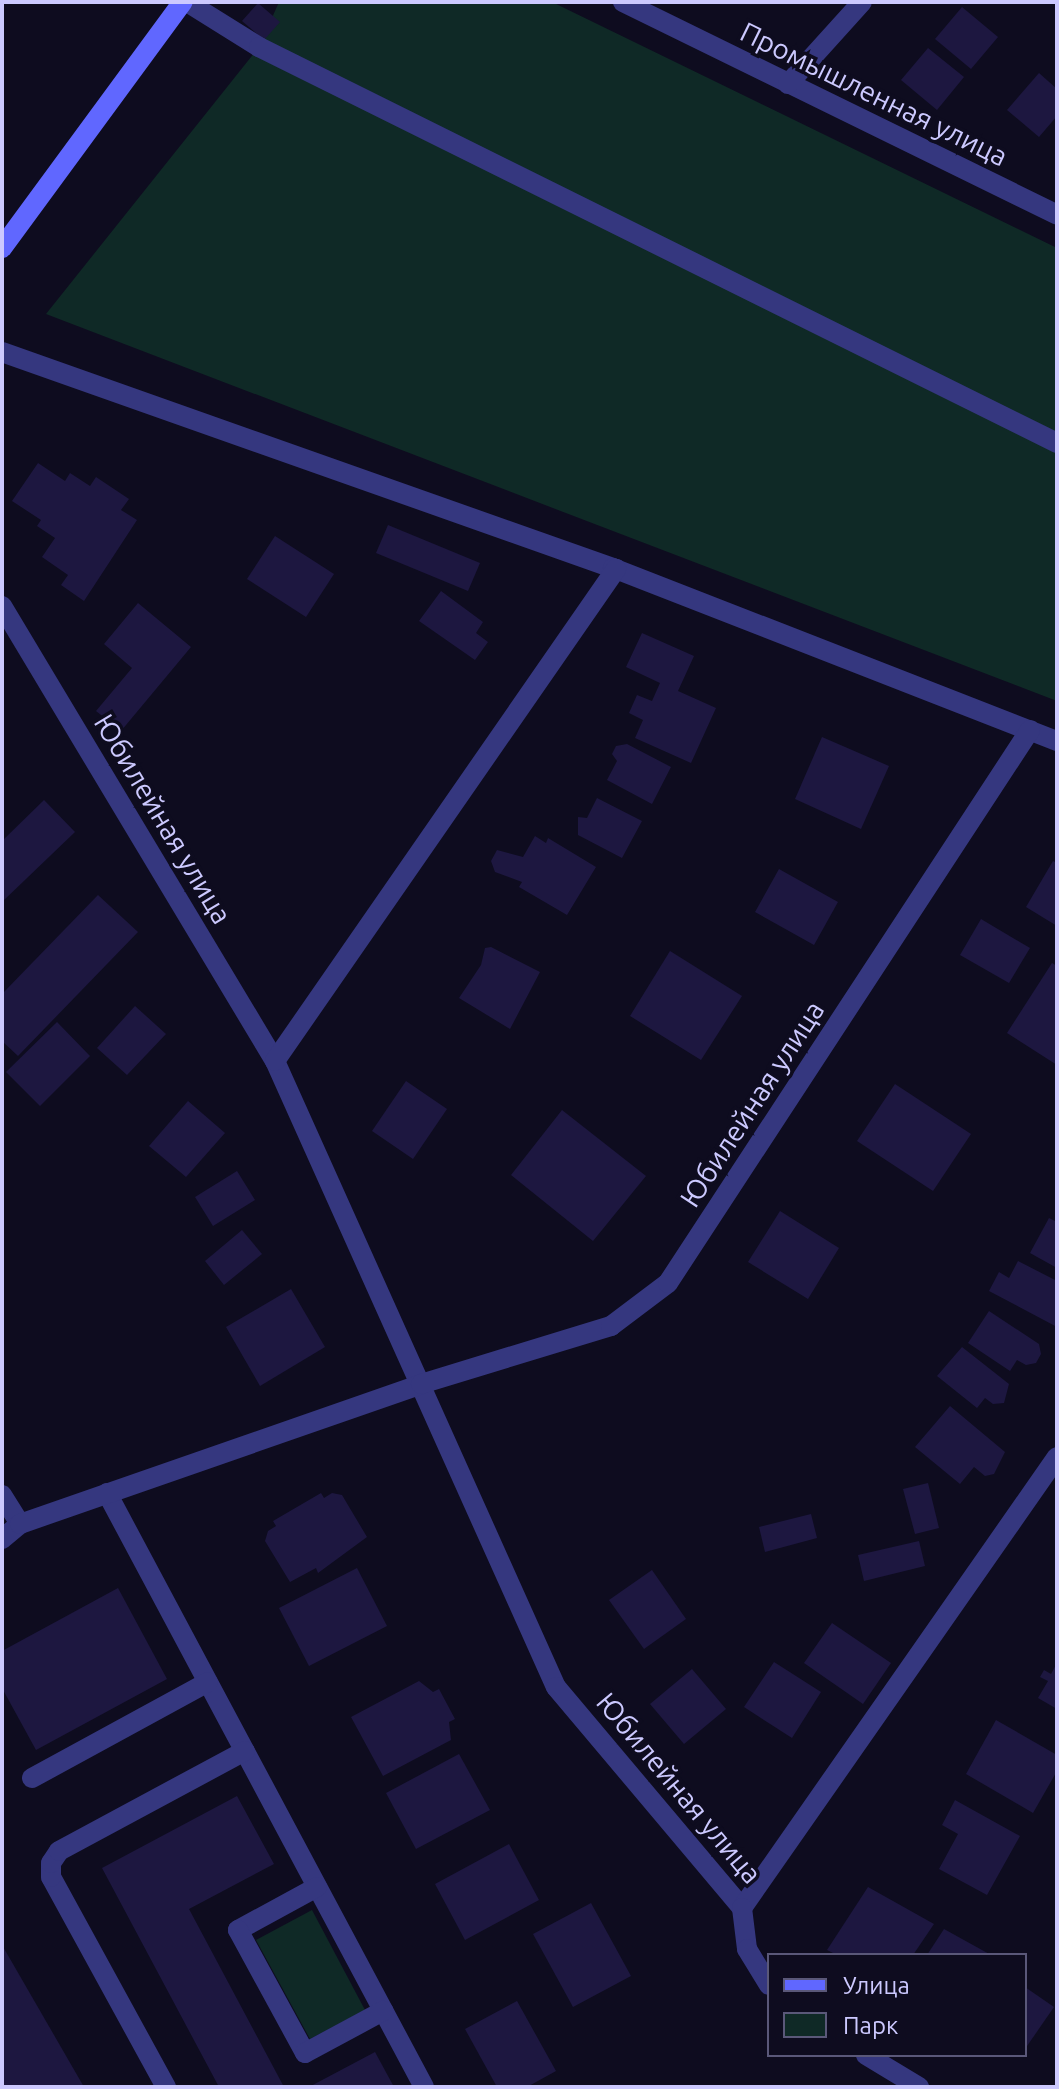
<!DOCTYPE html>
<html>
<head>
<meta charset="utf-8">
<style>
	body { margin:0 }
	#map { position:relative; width:1059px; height:2089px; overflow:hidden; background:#0e0c1f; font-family:Ubuntu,sans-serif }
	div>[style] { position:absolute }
	.green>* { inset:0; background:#0f2926 }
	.building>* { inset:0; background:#1d1740 }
	.lane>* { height:20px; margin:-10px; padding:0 10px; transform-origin:10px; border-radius:10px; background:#35377f }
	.street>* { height:20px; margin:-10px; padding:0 10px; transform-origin:10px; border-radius:10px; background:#35377f }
	.secondary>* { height:20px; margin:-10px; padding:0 10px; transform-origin:10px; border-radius:10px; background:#6067ff }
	span { translate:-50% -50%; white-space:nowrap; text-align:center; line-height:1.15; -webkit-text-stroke:7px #0e0c1f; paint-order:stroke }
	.street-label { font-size:28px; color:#ccc9ff }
	.frame { position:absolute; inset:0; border:4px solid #ccc9ff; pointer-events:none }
	.legend { position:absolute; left:767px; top:1953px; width:260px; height:104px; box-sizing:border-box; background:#0e0c1f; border:2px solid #5a5879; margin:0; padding:10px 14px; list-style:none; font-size:24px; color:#ccc9ff }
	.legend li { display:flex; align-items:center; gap:16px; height:40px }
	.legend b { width:40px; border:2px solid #5a5879 }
</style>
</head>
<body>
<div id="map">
	<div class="green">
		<div style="clip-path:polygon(279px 2px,552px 2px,1057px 248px,1057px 701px,46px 314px,259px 47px)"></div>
		<div style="clip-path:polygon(312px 1910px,365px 2010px,310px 2039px,256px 1940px)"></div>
	</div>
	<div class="building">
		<div style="clip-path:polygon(258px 3px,280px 22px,264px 40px,242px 21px)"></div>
		<div style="clip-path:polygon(962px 7px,998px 37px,971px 69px,935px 39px)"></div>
		<div style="clip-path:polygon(928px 48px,964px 77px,937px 110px,901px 80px)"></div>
		<div style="clip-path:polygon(1039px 73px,1057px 89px,1057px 116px,1039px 137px,1007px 110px)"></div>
		<div style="clip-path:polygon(38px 463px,65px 481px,70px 473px,90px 486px,96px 477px,129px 499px,121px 510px,137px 520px,84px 601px,61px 585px,68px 575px,42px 557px,55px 538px,37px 526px,41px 520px,12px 501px)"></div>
		<div style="clip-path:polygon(388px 525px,480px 563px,468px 591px,376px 553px)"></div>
		<div style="clip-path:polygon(275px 536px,334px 574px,306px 617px,247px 579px)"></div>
		<div style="clip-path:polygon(441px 591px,483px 622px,476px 633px,488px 642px,475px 660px,419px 621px)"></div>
		<div style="clip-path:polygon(138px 603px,191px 647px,121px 731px,96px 711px,132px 668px,104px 644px)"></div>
		<div style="clip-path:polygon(642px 633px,694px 656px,678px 691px,716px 708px,691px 763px,635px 738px,643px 720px,629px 713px,637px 695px,652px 701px,660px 683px,626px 667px)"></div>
		<div style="clip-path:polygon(822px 737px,889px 766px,861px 829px,795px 799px)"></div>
		<div style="clip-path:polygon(627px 744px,671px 767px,652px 804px,607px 780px,617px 761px,612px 754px,616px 746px)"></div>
		<div style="clip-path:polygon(597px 798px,642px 821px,622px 858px,578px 835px,578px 817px,587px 818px)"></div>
		<div style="clip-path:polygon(44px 800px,75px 832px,2px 902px,2px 841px)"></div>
		<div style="clip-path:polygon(535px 836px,546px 843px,548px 838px,596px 867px,567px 915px,519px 887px,522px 882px,495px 872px,491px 861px,497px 850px,523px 857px)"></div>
		<div style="clip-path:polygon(1053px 861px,1057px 863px,1057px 926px,1026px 907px)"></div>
		<div style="clip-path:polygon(779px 869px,838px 902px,814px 945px,755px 912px)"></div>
		<div style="clip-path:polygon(98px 895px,138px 932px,18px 1056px,2px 1041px,2px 994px)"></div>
		<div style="clip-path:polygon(981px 919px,1030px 948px,1009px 983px,960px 955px)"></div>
		<div style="clip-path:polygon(491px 947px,540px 972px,510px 1029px,459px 998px,481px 965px,485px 948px)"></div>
		<div style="clip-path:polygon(670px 951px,742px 996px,701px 1060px,630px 1016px)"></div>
		<div style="clip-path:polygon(1052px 963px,1057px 966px,1057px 1065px,1007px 1033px)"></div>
		<div style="clip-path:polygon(135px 1006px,166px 1034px,127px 1075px,97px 1048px)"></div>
		<div style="clip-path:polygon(57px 1022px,90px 1056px,40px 1106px,6px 1072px)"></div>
		<div style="clip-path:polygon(406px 1081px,447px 1109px,413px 1159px,372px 1131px)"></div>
		<div style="clip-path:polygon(895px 1084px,971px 1134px,933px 1191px,857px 1141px)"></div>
		<div style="clip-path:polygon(188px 1101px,225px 1133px,186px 1177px,149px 1146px)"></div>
		<div style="clip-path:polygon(562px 1110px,646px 1176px,593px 1241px,511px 1175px)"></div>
		<div style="clip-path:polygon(237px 1171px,255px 1200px,213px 1226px,195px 1197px)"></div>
		<div style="clip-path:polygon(780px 1211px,839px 1248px,808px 1299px,748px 1262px)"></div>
		<div style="clip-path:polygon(1049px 1218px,1057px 1222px,1057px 1268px,1030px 1253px)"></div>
		<div style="clip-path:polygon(242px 1230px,262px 1254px,224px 1285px,205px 1261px)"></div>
		<div style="clip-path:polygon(1018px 1261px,1057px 1281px,1057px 1327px,989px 1291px,999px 1272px,1009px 1278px)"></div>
		<div style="clip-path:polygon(291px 1289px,325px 1347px,260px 1386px,226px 1327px)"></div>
		<div style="clip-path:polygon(989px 1311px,1039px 1344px,1041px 1354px,1036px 1363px,1026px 1365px,1017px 1360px,1010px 1371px,968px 1343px)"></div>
		<div style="clip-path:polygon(962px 1347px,1009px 1384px,1004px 1403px,993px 1404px,985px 1398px,977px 1408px,937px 1376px)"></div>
		<div style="clip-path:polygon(950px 1406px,1005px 1452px,994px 1474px,985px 1476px,974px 1467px,960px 1484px,915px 1447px)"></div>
		<div style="clip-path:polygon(928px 1483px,939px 1528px,915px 1534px,903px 1489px)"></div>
		<div style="clip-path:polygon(321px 1493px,324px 1498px,332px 1493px,342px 1495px,367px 1537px,318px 1573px,316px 1568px,290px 1582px,265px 1541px,268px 1531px,276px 1526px,273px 1521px)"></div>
		<div style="clip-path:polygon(811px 1514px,817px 1538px,765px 1552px,759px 1527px)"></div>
		<div style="clip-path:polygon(919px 1541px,925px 1566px,864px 1581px,858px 1555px)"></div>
		<div style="clip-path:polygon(357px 1568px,387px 1626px,309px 1666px,279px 1608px)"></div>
		<div style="clip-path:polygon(652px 1570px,686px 1619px,644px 1649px,609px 1600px)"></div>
		<div style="clip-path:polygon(118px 1588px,167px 1679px,36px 1750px,2px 1688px,2px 1651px)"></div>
		<div style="clip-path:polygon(832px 1623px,891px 1663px,863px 1704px,804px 1663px)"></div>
		<div style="clip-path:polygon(774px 1662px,821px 1692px,792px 1738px,744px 1707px)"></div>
		<div style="clip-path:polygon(1057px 1663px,1057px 1709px,1038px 1698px,1048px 1681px,1040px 1677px,1044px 1670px,1051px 1674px)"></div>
		<div style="clip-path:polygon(692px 1669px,726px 1709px,684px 1744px,650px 1704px)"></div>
		<div style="clip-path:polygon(419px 1681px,433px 1692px,439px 1689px,455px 1719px,449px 1722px,451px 1740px,383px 1776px,351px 1717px)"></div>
		<div style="clip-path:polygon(996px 1720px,1057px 1755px,1057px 1771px,1033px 1813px,966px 1774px)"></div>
		<div style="clip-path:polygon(459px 1754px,490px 1810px,416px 1849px,386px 1793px)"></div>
		<div style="clip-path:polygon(237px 1796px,274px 1864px,189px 1909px,284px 2087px,219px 2087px,102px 1868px)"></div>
		<div style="clip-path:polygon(955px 1800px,1020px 1836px,987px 1895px,939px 1869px,958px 1834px,942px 1825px)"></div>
		<div style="clip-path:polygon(509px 1844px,539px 1900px,465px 1940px,435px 1884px)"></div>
		<div style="clip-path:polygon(868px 1887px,934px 1924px,913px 1955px,837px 1955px,827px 1950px)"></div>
		<div style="clip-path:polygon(591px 1903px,631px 1976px,573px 2007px,533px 1934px)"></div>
		<div style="clip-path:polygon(944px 1929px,991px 1955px,927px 1955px)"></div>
		<div style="clip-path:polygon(2px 1945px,84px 2087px,2px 2085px)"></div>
		<div style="clip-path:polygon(1025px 1987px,1054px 2007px,1025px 2049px)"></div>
		<div style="clip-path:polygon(517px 2001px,556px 2071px,527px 2087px,497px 2087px,465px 2029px)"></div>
		<div style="clip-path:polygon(375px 2052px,394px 2087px,309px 2087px)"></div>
	</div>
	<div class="lane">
		<div style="left:187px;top:2px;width:85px;rotate:32deg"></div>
		<div style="left:259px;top:47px;width:891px;rotate:26.39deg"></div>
		<div style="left:107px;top:1493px;width:673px;rotate:61.91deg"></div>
		<div style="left:2px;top:1495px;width:34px;rotate:58deg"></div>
		<div style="left:32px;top:1778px;width:200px;rotate:-28.6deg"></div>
		<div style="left:317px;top:1887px;width:90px;rotate:151.4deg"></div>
		<div style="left:238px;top:1930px;width:140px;rotate:61.4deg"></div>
		<div style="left:305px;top:2053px;width:89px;rotate:-28.3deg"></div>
		<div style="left:166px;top:2087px;width:239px;rotate:-118.7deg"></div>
		<div style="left:51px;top:1877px;width:14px;rotate:-90deg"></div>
		<div style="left:51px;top:1863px;width:14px;rotate:-56deg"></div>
		<div style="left:59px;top:1851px;width:211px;rotate:-28.3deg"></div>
	</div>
	<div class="street">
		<div style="left:623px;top:2px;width:483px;rotate:26.1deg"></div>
		<div style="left:788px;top:84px;width:110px;rotate:-47.9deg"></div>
		<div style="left:2px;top:352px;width:648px;rotate:19.47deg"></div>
		<div style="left:613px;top:568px;width:477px;rotate:21.3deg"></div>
		<div style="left:2px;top:606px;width:531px;rotate:59.04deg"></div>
		<div style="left:275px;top:1061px;width:686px;rotate:65.83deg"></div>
		<div style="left:556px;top:1687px;width:289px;rotate:49.9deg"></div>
		<div style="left:275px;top:1061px;width:599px;rotate:-55.27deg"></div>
		<div style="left:2px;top:1539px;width:23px;rotate:-40deg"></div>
		<div style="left:20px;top:1524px;width:425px;rotate:-19.2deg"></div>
		<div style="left:421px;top:1384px;width:199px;rotate:-17deg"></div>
		<div style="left:611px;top:1326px;width:71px;rotate:-37deg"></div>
		<div style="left:668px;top:1283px;width:661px;rotate:-56.79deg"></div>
		<div style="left:742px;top:1908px;width:550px;rotate:-55.07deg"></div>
		<div style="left:742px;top:1908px;width:41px;rotate:83deg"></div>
		<div style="left:747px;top:1949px;width:42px;rotate:58.6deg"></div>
		<div style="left:866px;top:2055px;width:62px;rotate:31.1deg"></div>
	</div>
	<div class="secondary">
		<div style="left:2px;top:248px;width:305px;rotate:-53.7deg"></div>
	</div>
	<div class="street-label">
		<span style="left:874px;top:94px;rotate:26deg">Промышленная улица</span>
		<span style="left:163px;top:819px;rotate:59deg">Юбилейная улица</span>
		<span style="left:752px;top:1104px;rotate:-57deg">Юбилейная улица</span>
		<span style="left:679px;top:1788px;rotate:50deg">Юбилейная улица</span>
	</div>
	<div class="frame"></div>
	<ul class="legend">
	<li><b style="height:10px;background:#6067ff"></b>Улица</li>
	<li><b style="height:22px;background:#0f2926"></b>Парк</li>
	</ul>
</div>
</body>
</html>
